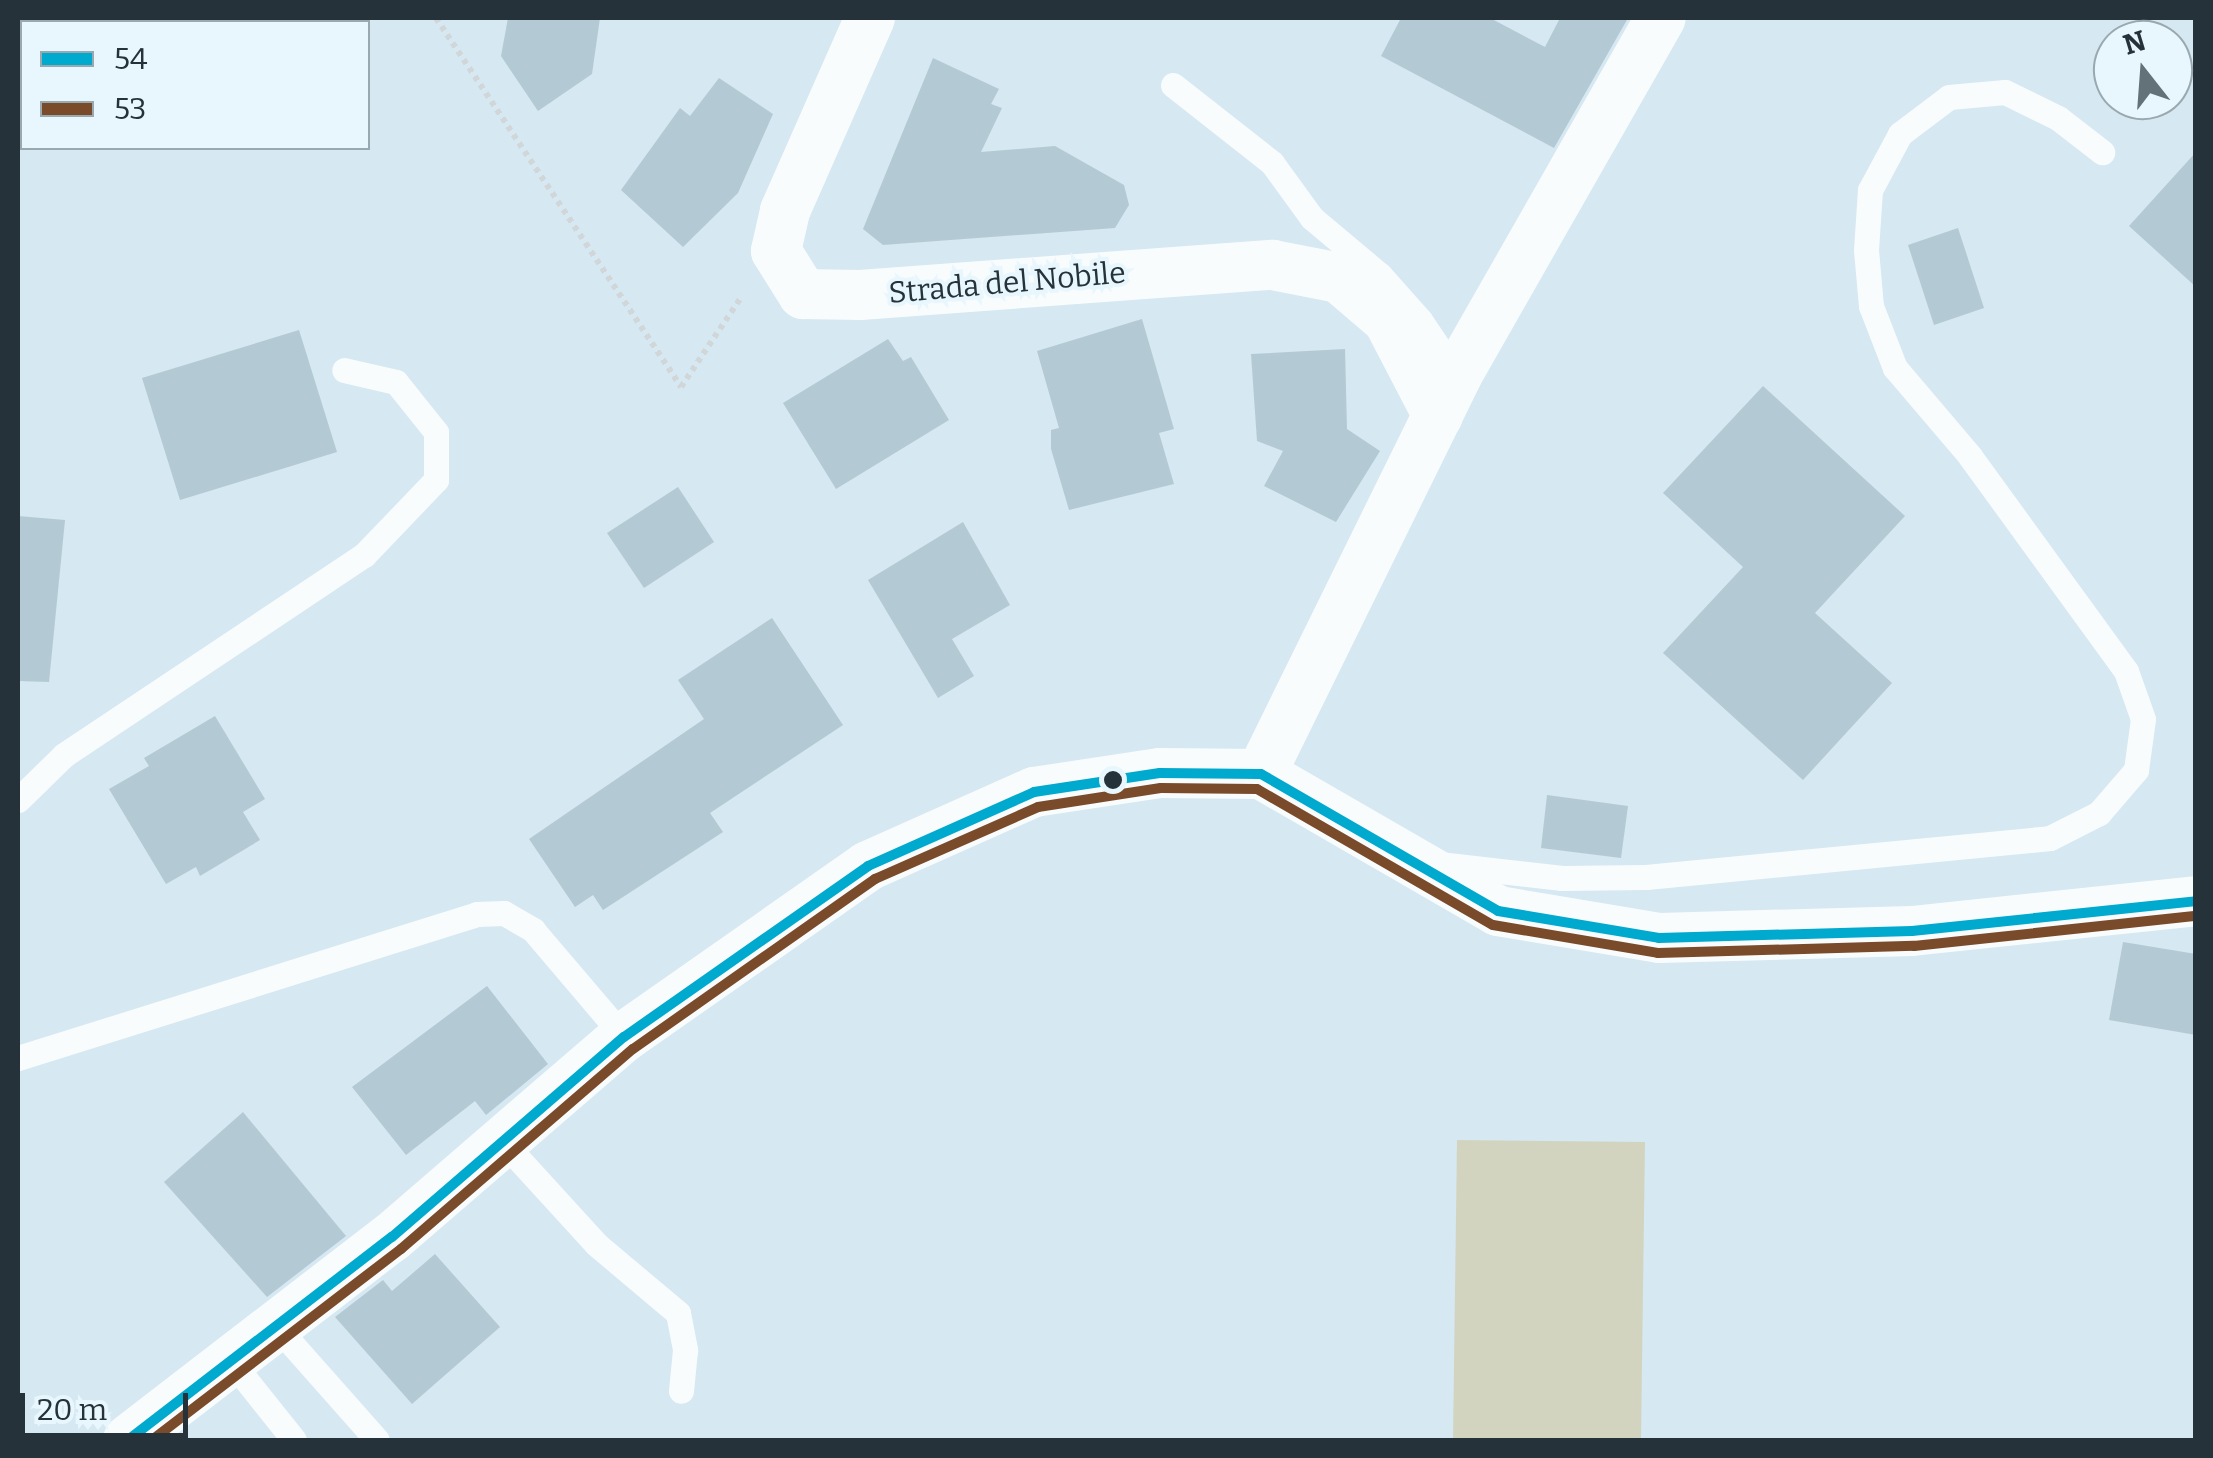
<!DOCTYPE html>
<html>
<head>
<meta charset="utf-8">
<style>
	body { margin:0 }
	#map { position:relative; width:2213px; height:1458px; overflow:hidden; background:#d6e8f1; font-family:Bitter,serif }
	div>[style] { position:absolute }
	.green>* { inset:0; background:#d3d4c0 }
	.building>* { inset:0; background:#b3c9d4 }
	.path>* { height:6px; margin-top:-3px; transform-origin:0; background:repeating-linear-gradient(90deg,#d1d6d9 0 5px,transparent 0 10px) }
	.lane>* { height:25px; margin:-12.5px; padding:0 12.5px; transform-origin:12.5px; border-radius:12.5px; background:#f9fcfd }
	.street>* { height:50px; margin:-25px; padding:0 25px; transform-origin:25px; border-radius:25px; background:#f9fcfd }
	.bus-1>* { height:10px; margin:-5px; padding:0 5px; transform-origin:5px; border-radius:5px; background:#00a9ce }
	.bus-2>* { height:10px; margin:-5px; padding:0 5px; transform-origin:5px; border-radius:5px; background:#7a4b2a }
	.dots>* { width:28px; height:28px; translate:-50% -50%; box-sizing:border-box; border:5px solid #e8f6fd; border-radius:50% }
	span { translate:-50% -50%; white-space:nowrap; text-align:center; line-height:1.15; -webkit-text-stroke:8px #e8f6fd; paint-order:stroke }
	.street-label { font-size:30px; color:#253239 }
	.frame { position:absolute; inset:0; border:20px solid #253239; pointer-events:none }
	.legend { position:absolute; left:20px; top:20px; width:350px; height:130px; box-sizing:border-box; background:#e8f6fd; border:2px solid #9aa8af; margin:0; padding:12px 18px; list-style:none; font-size:30px; color:#253239 }
	.legend li { display:flex; align-items:center; gap:20px; height:50px }
	.legend b { width:50px; border:2px solid #9aa8af }
	.north { position:absolute; left:2093px; top:20px; width:100px; height:100px; box-sizing:border-box; background:#e8f6fd; border:2px solid #9aa8af; border-radius:50%; rotate:343deg; font-size:28px; font-weight:700; line-height:40px; text-align:center; color:#253239 }
	.north::after { content:''; display:block; margin:auto; width:35px; height:45px; background:#637279; clip-path:polygon(50% 0,100% 100%,50% 72%,0 100%) }
	.scale { position:absolute; left:20px; top:1393px; width:168px; height:45px; box-sizing:border-box; border:5px solid #253239; border-top:0; padding-left:12px; font-size:30px; line-height:35px; white-space:nowrap; color:#253239; -webkit-text-stroke:8px #e8f6fd; paint-order:stroke }
</style>
</head>
<body>
<div id="map">
	<div class="green">
		<div style="clip-path:polygon(1457px 1140px,1645px 1142px,1641px 1440px,1453px 1440px)"></div>
	</div>
	<div class="building">
		<div style="clip-path:polygon(508px 18px,600px 18px,592px 74px,538px 111px,501px 56px)"></div>
		<div style="clip-path:polygon(1401px 18px,1490px 18px,1545px 47px,1560px 18px,1628px 18px,1554px 148px,1381px 56px)"></div>
		<div style="clip-path:polygon(933px 58px,999px 89px,991px 104px,1002px 108px,981px 152px,1055px 146px,1124px 185px,1129px 205px,1115px 228px,883px 245px,863px 229px)"></div>
		<div style="clip-path:polygon(719px 78px,773px 114px,738px 193px,683px 247px,621px 190px,680px 108px,690px 116px)"></div>
		<div style="clip-path:polygon(2196px 152px,2196px 287px,2129px 226px)"></div>
		<div style="clip-path:polygon(1958px 228px,1984px 308px,1934px 325px,1908px 245px)"></div>
		<div style="clip-path:polygon(1142px 319px,1174px 429px,1159px 433px,1174px 484px,1069px 510px,1051px 449px,1051px 430px,1059px 428px,1037px 351px)"></div>
		<div style="clip-path:polygon(299px 330px,337px 452px,180px 500px,142px 378px)"></div>
		<div style="clip-path:polygon(888px 339px,903px 361px,911px 357px,949px 420px,836px 489px,783px 403px)"></div>
		<div style="clip-path:polygon(1345px 349px,1347px 429px,1380px 451px,1336px 522px,1264px 486px,1283px 451px,1257px 441px,1251px 354px)"></div>
		<div style="clip-path:polygon(1763px 386px,1905px 516px,1815px 613px,1892px 683px,1803px 780px,1663px 653px,1743px 567px,1663px 493px)"></div>
		<div style="clip-path:polygon(678px 487px,714px 542px,644px 588px,607px 533px)"></div>
		<div style="clip-path:polygon(18px 516px,65px 520px,49px 682px,18px 681px)"></div>
		<div style="clip-path:polygon(963px 522px,1010px 605px,952px 639px,974px 676px,938px 698px,868px 580px)"></div>
		<div style="clip-path:polygon(772px 618px,843px 725px,710px 813px,723px 832px,603px 910px,593px 895px,575px 907px,529px 839px,704px 719px,678px 680px)"></div>
		<div style="clip-path:polygon(215px 716px,265px 799px,243px 812px,260px 840px,200px 876px,196px 867px,166px 884px,109px 789px,149px 766px,144px 758px)"></div>
		<div style="clip-path:polygon(1547px 795px,1628px 806px,1621px 858px,1541px 848px)"></div>
		<div style="clip-path:polygon(2123px 942px,2196px 954px,2196px 1035px,2109px 1020px)"></div>
		<div style="clip-path:polygon(487px 986px,548px 1064px,486px 1115px,475px 1101px,406px 1155px,352px 1087px)"></div>
		<div style="clip-path:polygon(243px 1112px,346px 1236px,267px 1297px,164px 1182px)"></div>
		<div style="clip-path:polygon(435px 1254px,500px 1327px,412px 1404px,335px 1317px,383px 1280px,392px 1291px)"></div>
	</div>
	<div class="path">
		<div style="left:436px;top:18px;width:443px;rotate:56.4deg"></div>
		<div style="left:681px;top:387px;width:110px;rotate:-56.2deg"></div>
	</div>
	<div class="lane">
		<div style="left:1173px;top:85px;width:126px;rotate:38.2deg"></div>
		<div style="left:1272px;top:163px;width:68px;rotate:54deg"></div>
		<div style="left:1312px;top:218px;width:89px;rotate:40deg"></div>
		<div style="left:1380px;top:275px;width:60px;rotate:48.4deg"></div>
		<div style="left:1420px;top:320px;width:66px;rotate:56.1deg"></div>
		<div style="left:18px;top:800px;width:64px;rotate:-44.4deg"></div>
		<div style="left:64px;top:755px;width:361px;rotate:-33.7deg"></div>
		<div style="left:364px;top:555px;width:104px;rotate:-46.2deg"></div>
		<div style="left:436px;top:480px;width:48px;rotate:-90deg"></div>
		<div style="left:436px;top:432px;width:64px;rotate:-128.7deg"></div>
		<div style="left:396px;top:382px;width:53px;rotate:-167deg"></div>
		<div style="left:1439px;top:864px;width:124px;rotate:6.5deg"></div>
		<div style="left:1562px;top:878px;width:84px;rotate:-0.7deg"></div>
		<div style="left:1646px;top:877px;width:406px;rotate:-5.5deg"></div>
		<div style="left:2050px;top:838px;width:55px;rotate:-27deg"></div>
		<div style="left:2099px;top:813px;width:57px;rotate:-49.3deg"></div>
		<div style="left:2136px;top:770px;width:51px;rotate:-82.2deg"></div>
		<div style="left:2143px;top:719px;width:51px;rotate:-109.5deg"></div>
		<div style="left:2126px;top:671px;width:266px;rotate:-126deg"></div>
		<div style="left:1970px;top:456px;width:116px;rotate:-130.4deg"></div>
		<div style="left:1895px;top:368px;width:66px;rotate:-111.2deg"></div>
		<div style="left:1871px;top:306px;width:56px;rotate:-95.1deg"></div>
		<div style="left:1866px;top:250px;width:60px;rotate:-86.2deg"></div>
		<div style="left:1870px;top:190px;width:64px;rotate:-61.8deg"></div>
		<div style="left:1900px;top:134px;width:61px;rotate:-37.1deg"></div>
		<div style="left:1949px;top:97px;width:56px;rotate:-5.1deg"></div>
		<div style="left:2005px;top:92px;width:59px;rotate:26.1deg"></div>
		<div style="left:2058px;top:118px;width:56px;rotate:37.7deg"></div>
		<div style="left:18px;top:1058px;width:481px;rotate:-17.4deg"></div>
		<div style="left:477px;top:914px;width:27px;rotate:-2deg"></div>
		<div style="left:504px;top:913px;width:34px;rotate:30deg"></div>
		<div style="left:533px;top:930px;width:140px;rotate:49.6deg"></div>
		<div style="left:503px;top:1142px;width:138px;rotate:47.6deg"></div>
		<div style="left:596px;top:1244px;width:107px;rotate:40.1deg"></div>
		<div style="left:678px;top:1313px;width:38px;rotate:79deg"></div>
		<div style="left:685px;top:1350px;width:41px;rotate:95.6deg"></div>
		<div style="left:276px;top:1326px;width:152px;rotate:48.5deg"></div>
		<div style="left:231px;top:1361px;width:101px;rotate:51.4deg"></div>
	</div>
	<div class="street">
		<div style="left:870px;top:18px;width:211px;rotate:113.8deg"></div>
		<div style="left:785px;top:211px;width:41px;rotate:102.7deg"></div>
		<div style="left:776px;top:251px;width:51px;rotate:57.9deg"></div>
		<div style="left:803px;top:294px;width:57px;rotate:1deg"></div>
		<div style="left:860px;top:295px;width:414px;rotate:-4.2deg"></div>
		<div style="left:1273px;top:265px;width:67px;rotate:11.1deg"></div>
		<div style="left:1339px;top:278px;width:65px;rotate:40.6deg"></div>
		<div style="left:1388px;top:320px;width:108px;rotate:62.5deg"></div>
		<div style="left:1261px;top:774px;width:445px;rotate:-63.8deg"></div>
		<div style="left:1457px;top:375px;width:411px;rotate:-60.3deg"></div>
		<div style="left:128px;top:1440px;width:333px;rotate:-37.6deg"></div>
		<div style="left:392px;top:1237px;width:306px;rotate:-40.8deg"></div>
		<div style="left:624px;top:1037px;width:298px;rotate:-35deg"></div>
		<div style="left:868px;top:866px;width:182px;rotate:-24deg"></div>
		<div style="left:1034px;top:792px;width:127px;rotate:-8.6deg"></div>
		<div style="left:1160px;top:773px;width:101px;rotate:0.6deg"></div>
		<div style="left:1261px;top:774px;width:274px;rotate:30deg"></div>
		<div style="left:1498px;top:911px;width:163px;rotate:9.5deg"></div>
		<div style="left:1659px;top:938px;width:253px;rotate:-1.6deg"></div>
		<div style="left:1912px;top:931px;width:286px;rotate:-6deg"></div>
	</div>
	<div class="bus-1">
		<div style="left:128px;top:1440px;width:333px;rotate:-37.6deg"></div>
		<div style="left:392px;top:1237px;width:306px;rotate:-40.8deg"></div>
		<div style="left:624px;top:1037px;width:298px;rotate:-35deg"></div>
		<div style="left:868px;top:866px;width:182px;rotate:-24deg"></div>
		<div style="left:1034px;top:792px;width:127px;rotate:-8.6deg"></div>
		<div style="left:1160px;top:773px;width:101px;rotate:0.6deg"></div>
		<div style="left:1261px;top:774px;width:274px;rotate:30deg"></div>
		<div style="left:1498px;top:911px;width:163px;rotate:9.5deg"></div>
		<div style="left:1659px;top:938px;width:253px;rotate:-1.6deg"></div>
		<div style="left:1912px;top:931px;width:286px;rotate:-6deg"></div>
	</div>
	<div class="bus-2">
		<div style="left:152px;top:1440px;width:314px;rotate:-37.5deg"></div>
		<div style="left:401px;top:1249px;width:306px;rotate:-40.8deg"></div>
		<div style="left:633px;top:1049px;width:296px;rotate:-35.1deg"></div>
		<div style="left:875px;top:879px;width:178px;rotate:-23.8deg"></div>
		<div style="left:1038px;top:807px;width:124px;rotate:-8.8deg"></div>
		<div style="left:1161px;top:788px;width:96px;rotate:0.6deg"></div>
		<div style="left:1257px;top:789px;width:272px;rotate:30deg"></div>
		<div style="left:1493px;top:925px;width:167px;rotate:9.6deg"></div>
		<div style="left:1658px;top:953px;width:256px;rotate:-1.6deg"></div>
		<div style="left:1914px;top:946px;width:284px;rotate:-6.1deg"></div>
	</div>
	<div class="dots">
		<div style="left:1113px;top:780px;background:#253239"></div>
	</div>
	<div class="street-label">
		<span style="left:1007px;top:283px;rotate:-5deg">Strada del Nobile</span>
	</div>
	<div class="frame"></div>
	<ul class="legend">
	<li><b style="height:12px;background:#00a9ce"></b>54</li>
	<li><b style="height:12px;background:#7a4b2a"></b>53</li>
	</ul>
	<div class="north">N</div>
	<div class="scale">20 m</div>
</div>
</body>
</html>
